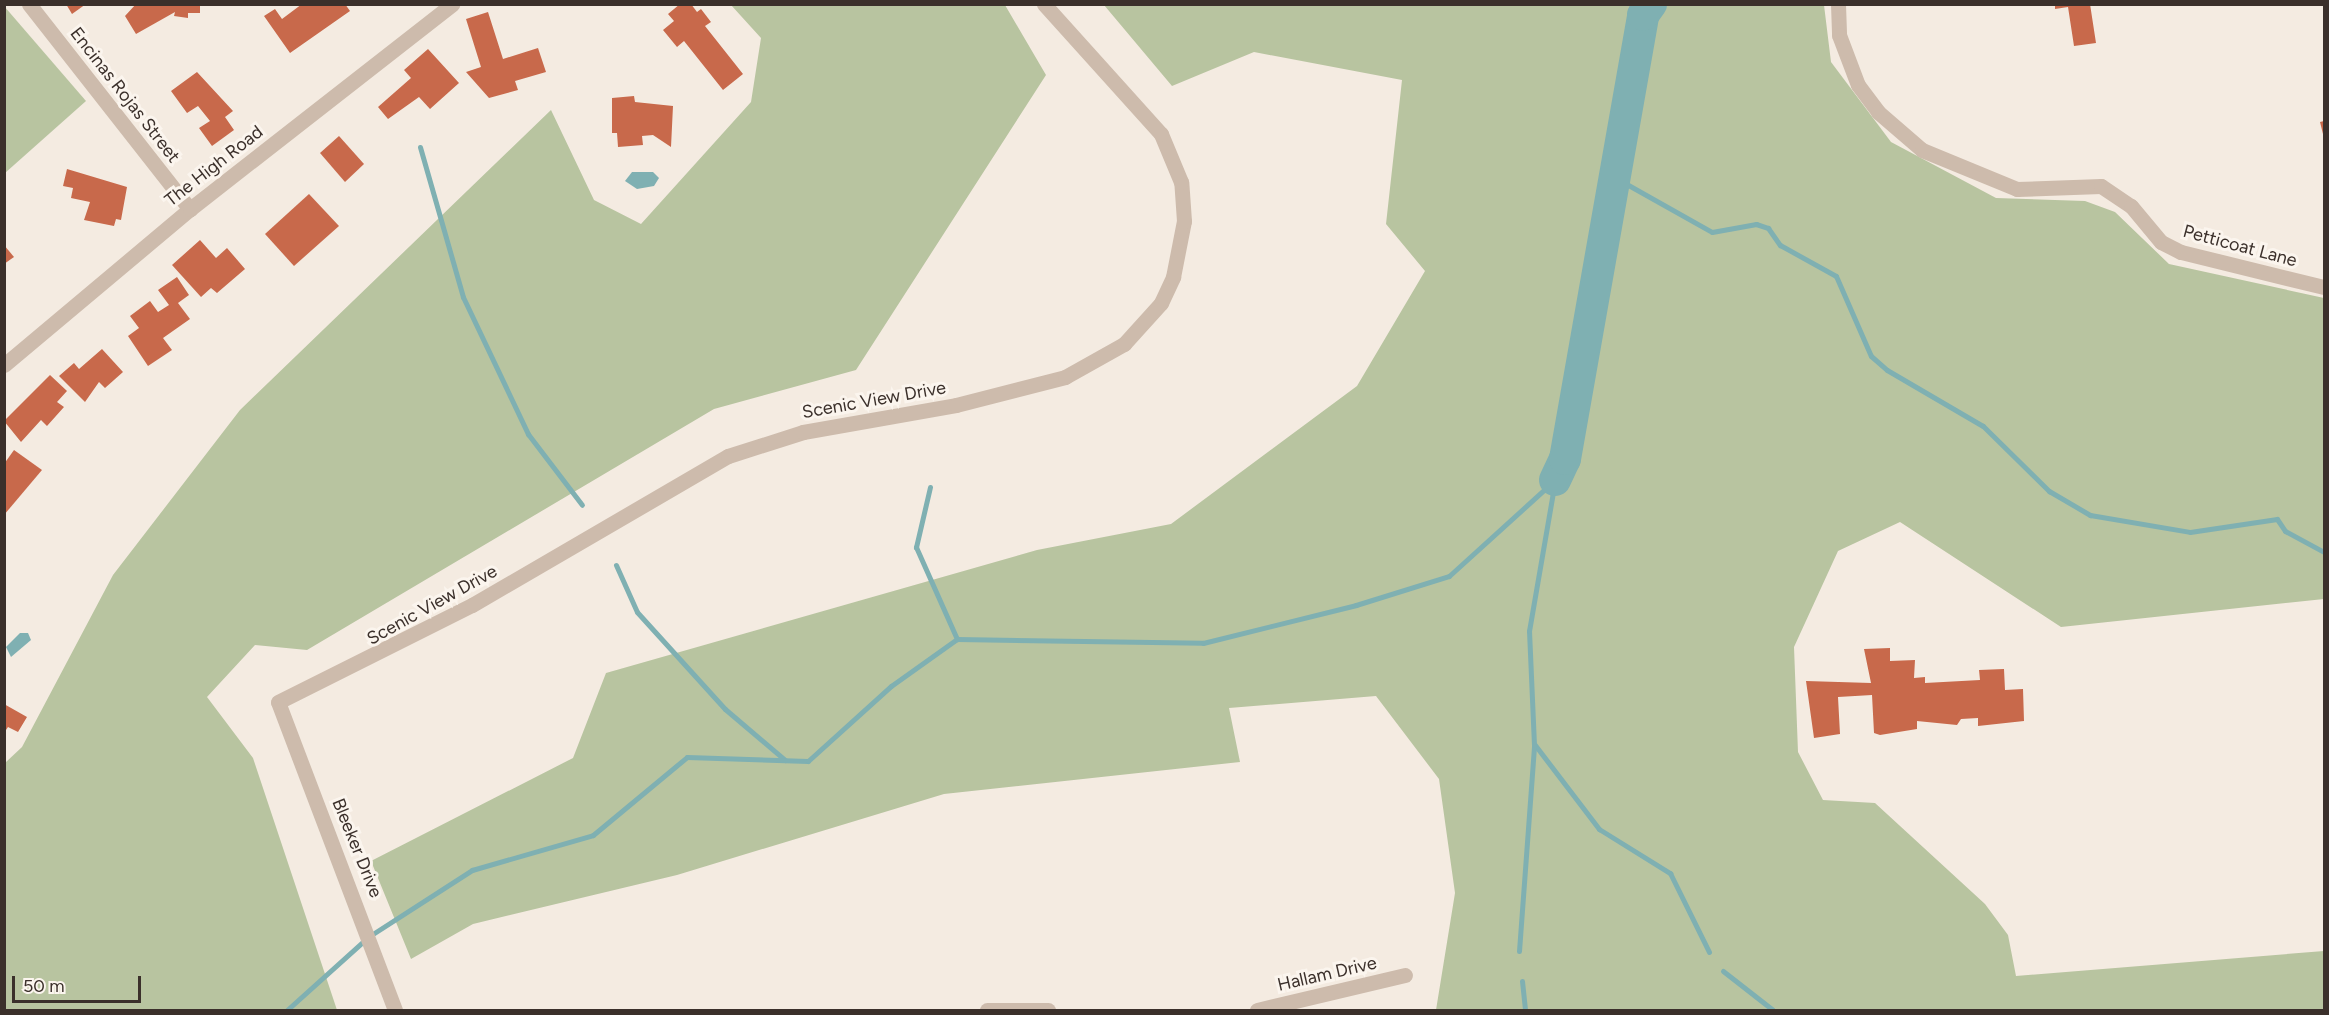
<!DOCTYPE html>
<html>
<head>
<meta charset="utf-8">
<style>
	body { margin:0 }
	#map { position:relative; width:2329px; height:1015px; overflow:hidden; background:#f4ebe1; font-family:Figtree,sans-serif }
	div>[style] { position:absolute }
	.green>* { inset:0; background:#b8c4a0 }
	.water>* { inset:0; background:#7fb0b2 }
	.stream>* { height:5px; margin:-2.5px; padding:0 2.5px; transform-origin:2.5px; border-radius:2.5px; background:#7fb0b2 }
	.river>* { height:32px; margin:-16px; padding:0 16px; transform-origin:16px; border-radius:16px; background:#7fb0b2 }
	.building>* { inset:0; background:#c8694b }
	.minor>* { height:15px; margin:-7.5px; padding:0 7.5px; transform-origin:7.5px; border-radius:7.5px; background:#cdbbac }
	span { translate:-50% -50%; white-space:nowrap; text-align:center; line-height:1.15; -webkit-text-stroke:6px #fbf5ee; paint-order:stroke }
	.street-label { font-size:18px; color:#3b302b }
	.frame { position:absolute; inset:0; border:6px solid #3b302b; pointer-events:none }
	.scale { position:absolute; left:12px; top:976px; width:129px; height:27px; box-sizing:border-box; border:3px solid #3b302b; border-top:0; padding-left:8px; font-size:18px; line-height:21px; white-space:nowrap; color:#3b302b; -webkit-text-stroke:4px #fbf5ee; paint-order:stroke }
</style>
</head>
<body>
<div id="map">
	<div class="green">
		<div style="clip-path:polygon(731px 5px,1005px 5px,1046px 75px,856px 370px,714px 409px,307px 650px,255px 645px,207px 697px,253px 758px,337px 1010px,5px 1010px,5px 763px,22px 747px,113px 575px,240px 410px,551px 110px,594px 200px,641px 224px,751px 102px,761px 38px)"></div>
		<div style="clip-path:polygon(1104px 5px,1824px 5px,1831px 62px,1891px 142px,1996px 198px,2085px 201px,2115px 212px,2169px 264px,2324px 298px,2324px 599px,2061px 627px,1900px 522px,1838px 551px,1794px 647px,1798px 752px,1823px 800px,1875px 803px,1985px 904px,2008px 935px,2016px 976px,2324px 951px,2324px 1010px,1436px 1010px,1455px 893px,1439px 779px,1376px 696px,1229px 708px,1240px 762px,944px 794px,677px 875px,473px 924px,411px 959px,371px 861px,573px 758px,606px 673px,1037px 550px,1171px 524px,1357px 386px,1425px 271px,1386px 224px,1402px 80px,1254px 52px,1172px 86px)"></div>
		<div style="clip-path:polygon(4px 6px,86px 101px,5px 173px,4px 173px)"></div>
	</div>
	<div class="water">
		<div style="clip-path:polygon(632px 172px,653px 172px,659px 178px,654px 186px,637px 189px,625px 181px)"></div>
		<div style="clip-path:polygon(20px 633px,28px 633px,31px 640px,11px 657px,6px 647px)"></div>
	</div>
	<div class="stream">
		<div style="left:420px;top:147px;width:156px;rotate:74deg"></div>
		<div style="left:463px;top:297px;width:152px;rotate:64.6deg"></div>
		<div style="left:528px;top:434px;width:89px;rotate:52.7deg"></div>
		<div style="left:1614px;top:177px;width:112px;rotate:29.3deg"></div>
		<div style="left:1712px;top:232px;width:45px;rotate:-10.3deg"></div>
		<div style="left:1756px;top:224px;width:13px;rotate:18deg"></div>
		<div style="left:1768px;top:228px;width:21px;rotate:55deg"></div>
		<div style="left:1780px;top:245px;width:64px;rotate:29deg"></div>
		<div style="left:1836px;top:276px;width:87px;rotate:66.4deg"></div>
		<div style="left:1871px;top:356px;width:21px;rotate:41deg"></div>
		<div style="left:1887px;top:370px;width:111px;rotate:30.3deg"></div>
		<div style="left:1983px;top:426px;width:93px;rotate:44.6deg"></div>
		<div style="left:2049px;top:491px;width:48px;rotate:30.3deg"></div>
		<div style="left:2090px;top:515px;width:101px;rotate:9.6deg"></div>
		<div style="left:2190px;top:532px;width:88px;rotate:-8.5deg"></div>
		<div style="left:2277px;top:519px;width:14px;rotate:56deg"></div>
		<div style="left:2285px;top:531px;width:44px;rotate:28.3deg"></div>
		<div style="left:930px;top:487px;width:62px;rotate:103.1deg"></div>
		<div style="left:916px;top:547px;width:101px;rotate:66deg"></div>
		<div style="left:616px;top:565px;width:51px;rotate:65.9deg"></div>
		<div style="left:637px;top:612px;width:131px;rotate:47.8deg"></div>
		<div style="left:725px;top:709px;width:79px;rotate:40.4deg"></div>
		<div style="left:1535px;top:745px;width:106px;rotate:52.7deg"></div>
		<div style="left:1599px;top:829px;width:84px;rotate:31.8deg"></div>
		<div style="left:1670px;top:873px;width:88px;rotate:63.7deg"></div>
		<div style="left:1519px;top:951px;width:207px;rotate:-85.8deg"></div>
		<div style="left:1534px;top:745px;width:114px;rotate:-92.5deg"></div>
		<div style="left:1529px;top:631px;width:153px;rotate:-80.2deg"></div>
		<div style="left:1723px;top:971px;width:63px;rotate:38deg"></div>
		<div style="left:1522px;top:981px;width:29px;rotate:84deg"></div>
		<div style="left:287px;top:1010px;width:109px;rotate:-42deg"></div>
		<div style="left:368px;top:937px;width:124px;rotate:-32.8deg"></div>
		<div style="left:472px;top:870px;width:126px;rotate:-16.1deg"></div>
		<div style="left:593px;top:835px;width:122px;rotate:-39.7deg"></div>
		<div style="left:687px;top:757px;width:121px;rotate:1.9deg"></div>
		<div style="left:808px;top:761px;width:112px;rotate:-42.1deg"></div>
		<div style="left:891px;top:686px;width:81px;rotate:-35.5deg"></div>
		<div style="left:957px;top:639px;width:246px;rotate:0.9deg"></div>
		<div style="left:1203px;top:643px;width:158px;rotate:-13.9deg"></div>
		<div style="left:1356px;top:605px;width:97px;rotate:-17.3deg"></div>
		<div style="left:1449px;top:576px;width:143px;rotate:-42.2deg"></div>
	</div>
	<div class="river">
		<div style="left:1555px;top:480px;width:23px;rotate:-65deg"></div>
		<div style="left:1565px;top:459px;width:451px;rotate:-80deg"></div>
		<div style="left:1643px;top:15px;width:14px;rotate:-54deg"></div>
	</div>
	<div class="building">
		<div style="clip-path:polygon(66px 4px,86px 4px,72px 14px)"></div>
		<div style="clip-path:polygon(136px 4px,200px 4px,200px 13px,188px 13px,188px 18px,174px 16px,175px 12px,136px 34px,125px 16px)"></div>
		<div style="clip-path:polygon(302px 4px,345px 4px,350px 11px,290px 53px,264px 16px,275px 9px,282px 19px)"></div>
		<div style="clip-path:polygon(680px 4px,691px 4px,697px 12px,701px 9px,711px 22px,705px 26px,743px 74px,723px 90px,684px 41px,677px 47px,663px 30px,674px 21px,668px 14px)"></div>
		<div style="clip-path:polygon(2055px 4px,2090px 4px,2096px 43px,2074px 46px,2068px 7px,2055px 9px)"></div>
		<div style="clip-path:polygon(488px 12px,503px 59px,538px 48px,546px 72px,515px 81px,518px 90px,489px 98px,466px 72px,481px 67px,466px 19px)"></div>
		<div style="clip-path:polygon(428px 49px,459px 83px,430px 109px,419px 97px,388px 119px,378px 107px,411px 78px,404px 70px)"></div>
		<div style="clip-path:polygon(197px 72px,233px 111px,225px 117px,234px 130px,212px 146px,199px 128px,210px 121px,198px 106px,187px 113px,171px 91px)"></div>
		<div style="clip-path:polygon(634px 96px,635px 102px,673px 106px,671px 147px,653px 135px,642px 136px,643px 145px,618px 147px,617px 133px,612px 133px,612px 98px)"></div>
		<div style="clip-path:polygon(2324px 121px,2324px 138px,2320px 122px)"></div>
		<div style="clip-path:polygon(339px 136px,364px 164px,345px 182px,320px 153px)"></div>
		<div style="clip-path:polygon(67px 169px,127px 187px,121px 220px,116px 219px,114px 226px,84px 220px,90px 202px,71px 198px,73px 188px,63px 186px)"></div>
		<div style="clip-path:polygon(309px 194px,339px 226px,294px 266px,265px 234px)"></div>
		<div style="clip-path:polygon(200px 240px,216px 258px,227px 248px,245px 269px,217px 293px,211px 288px,201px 297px,172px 265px)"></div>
		<div style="clip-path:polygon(4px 245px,14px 257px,4px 264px)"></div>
		<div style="clip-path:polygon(177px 277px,189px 295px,178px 303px,190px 319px,163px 338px,172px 350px,148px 366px,128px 336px,139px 328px,130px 316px,150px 301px,158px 312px,169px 305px,158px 290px)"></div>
		<div style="clip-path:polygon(102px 349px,123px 372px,105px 388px,99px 382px,85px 402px,59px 376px,74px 363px,79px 369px)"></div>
		<div style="clip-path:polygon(50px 375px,67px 391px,57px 402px,64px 407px,47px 426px,41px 420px,21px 442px,4px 421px)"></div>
		<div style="clip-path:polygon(14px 450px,42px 470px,4px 515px,4px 464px)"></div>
		<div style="clip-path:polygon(1890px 648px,1890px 661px,1915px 660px,1914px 678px,1925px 677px,1925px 683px,1980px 680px,1979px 670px,2004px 669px,2005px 690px,2023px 689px,2024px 721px,1978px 726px,1978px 718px,1961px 719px,1957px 725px,1917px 721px,1917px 729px,1880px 735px,1874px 733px,1872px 695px,1838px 697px,1840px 734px,1814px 738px,1806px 681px,1871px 683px,1864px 649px)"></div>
		<div style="clip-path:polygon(4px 704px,27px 717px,18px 732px,8px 727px,4px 733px)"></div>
	</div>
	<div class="minor">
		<div style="left:29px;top:4px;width:261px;rotate:51.9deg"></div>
		<div style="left:1838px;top:4px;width:31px;rotate:88deg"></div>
		<div style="left:1839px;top:35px;width:53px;rotate:69.2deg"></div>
		<div style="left:1858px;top:85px;width:34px;rotate:53deg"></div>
		<div style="left:1878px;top:112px;width:58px;rotate:40.8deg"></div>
		<div style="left:1922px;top:150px;width:103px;rotate:22.3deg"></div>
		<div style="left:2017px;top:189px;width:84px;rotate:-2deg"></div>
		<div style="left:2101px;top:186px;width:36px;rotate:34deg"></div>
		<div style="left:2131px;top:206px;width:47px;rotate:50.2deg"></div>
		<div style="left:2161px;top:242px;width:22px;rotate:27deg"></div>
		<div style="left:2181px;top:252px;width:147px;rotate:13.8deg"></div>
		<div style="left:4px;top:365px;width:243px;rotate:-40deg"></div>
		<div style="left:190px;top:209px;width:333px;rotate:-38deg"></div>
		<div style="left:395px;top:1010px;width:329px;rotate:-110.8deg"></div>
		<div style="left:278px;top:702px;width:217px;rotate:-26.6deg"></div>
		<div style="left:472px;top:605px;width:296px;rotate:-30.2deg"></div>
		<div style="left:728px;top:456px;width:79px;rotate:-17.7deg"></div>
		<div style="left:803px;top:432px;width:155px;rotate:-10deg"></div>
		<div style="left:956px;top:405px;width:113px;rotate:-14.4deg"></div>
		<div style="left:1065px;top:377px;width:68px;rotate:-29.2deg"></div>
		<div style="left:1124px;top:344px;width:55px;rotate:-47.9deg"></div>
		<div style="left:1161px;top:303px;width:29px;rotate:-65deg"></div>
		<div style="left:1173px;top:277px;width:57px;rotate:-78.9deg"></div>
		<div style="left:1184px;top:221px;width:39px;rotate:-94deg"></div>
		<div style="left:1181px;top:182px;width:52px;rotate:-112.6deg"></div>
		<div style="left:1161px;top:134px;width:175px;rotate:-132deg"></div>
		<div style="left:987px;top:1010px;width:61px"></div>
		<div style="left:1257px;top:1010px;width:152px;rotate:-13.3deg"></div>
	</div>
	<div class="street-label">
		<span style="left:125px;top:95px;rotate:52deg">Encinas Rojas Street</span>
		<span style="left:214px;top:166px;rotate:-38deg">The High Road</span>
		<span style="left:2240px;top:246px;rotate:15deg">Petticoat Lane</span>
		<span style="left:874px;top:400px;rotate:-10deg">Scenic View Drive</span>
		<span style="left:432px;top:605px;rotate:-29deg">Scenic View Drive</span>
		<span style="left:357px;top:848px;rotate:68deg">Bleeker Drive</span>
		<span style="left:1327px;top:974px;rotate:-13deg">Hallam Drive</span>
	</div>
	<div class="frame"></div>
	<div class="scale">50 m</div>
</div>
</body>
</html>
